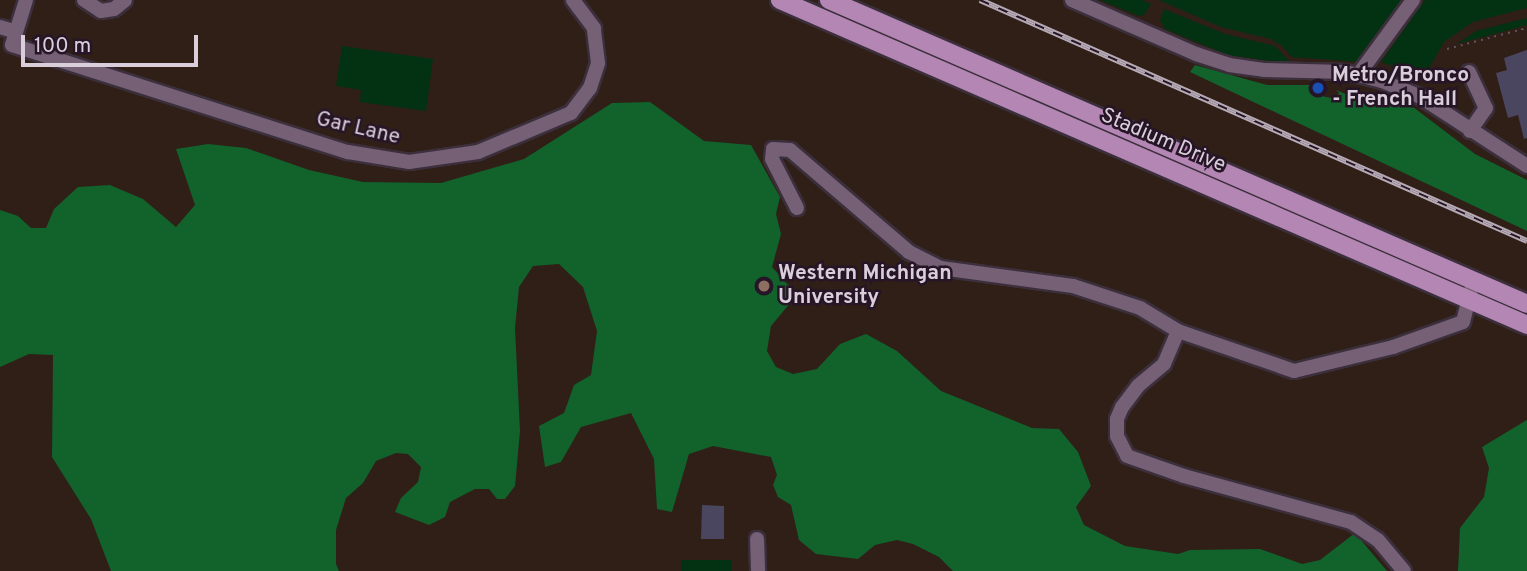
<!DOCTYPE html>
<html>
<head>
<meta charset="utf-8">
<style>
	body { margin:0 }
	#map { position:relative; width:1527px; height:571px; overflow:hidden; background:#261527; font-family:Overpass,sans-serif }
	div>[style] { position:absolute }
	.education>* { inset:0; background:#301f17 }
	.green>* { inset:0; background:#023211 }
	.forest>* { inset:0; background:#11622b }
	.building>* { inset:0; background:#4a465f }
	.path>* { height:2px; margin-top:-1px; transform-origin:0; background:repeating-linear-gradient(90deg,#615262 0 2px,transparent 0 7px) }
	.roads { filter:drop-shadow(2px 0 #3c2f3c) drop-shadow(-2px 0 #3c2f3c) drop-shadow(0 2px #3c2f3c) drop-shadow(0 -2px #3c2f3c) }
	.minor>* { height:14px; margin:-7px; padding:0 7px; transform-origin:7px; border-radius:7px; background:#756075 }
	.major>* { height:18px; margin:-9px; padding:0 9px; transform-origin:9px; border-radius:9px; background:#b386b3 }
	.rail>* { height:6px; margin-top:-3px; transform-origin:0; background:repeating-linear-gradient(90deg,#261527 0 10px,#b7aab7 0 20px); box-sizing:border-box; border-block:2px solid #b7aab7 }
	.dots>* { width:19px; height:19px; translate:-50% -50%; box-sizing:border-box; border:4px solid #261527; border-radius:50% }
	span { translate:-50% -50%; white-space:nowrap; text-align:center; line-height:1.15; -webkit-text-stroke:5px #261527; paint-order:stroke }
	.poi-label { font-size:21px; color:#daceda; font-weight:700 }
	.left { translate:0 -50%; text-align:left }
	.street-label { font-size:21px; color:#daceda }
	.scale { position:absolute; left:21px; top:35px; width:177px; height:32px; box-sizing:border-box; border:4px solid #daceda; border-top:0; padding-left:9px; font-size:21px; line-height:24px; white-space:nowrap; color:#daceda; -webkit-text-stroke:5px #261527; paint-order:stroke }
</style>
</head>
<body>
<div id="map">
	<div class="education">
		<div style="clip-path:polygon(0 0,1527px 0,1527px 571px,0 571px)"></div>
	</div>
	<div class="green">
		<div style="clip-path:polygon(1100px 0,1142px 0,1151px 4px,1144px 15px,1139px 16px)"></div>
		<div style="clip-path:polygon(1159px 0,1407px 0,1360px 62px,1292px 57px,1282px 46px,1271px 39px,1221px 27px)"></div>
		<div style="clip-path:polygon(1425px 0,1527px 0,1527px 8px,1473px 22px,1444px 42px,1424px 77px,1381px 62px)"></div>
		<div style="clip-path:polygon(1164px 9px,1225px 34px,1275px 46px,1292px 64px,1228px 55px,1165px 29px,1160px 20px)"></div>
		<div style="clip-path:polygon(1527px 18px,1527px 25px,1457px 44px,1476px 31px)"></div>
		<div style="clip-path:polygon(342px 46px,433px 59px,426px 111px,360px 102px,361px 90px,336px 86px)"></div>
		<div style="clip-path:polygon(681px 560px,732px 560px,732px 571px,681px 571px)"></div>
	</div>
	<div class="forest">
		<div style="clip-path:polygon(1195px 65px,1267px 85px,1310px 85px,1314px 87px,1314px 94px,1326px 97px,1337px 99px,1339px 93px,1336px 90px,1350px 96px,1389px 100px,1413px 107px,1475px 154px,1527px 180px,1527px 231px,1190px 72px)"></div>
		<div style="clip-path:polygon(650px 102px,704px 141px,751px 145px,780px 197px,776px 214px,781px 234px,772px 267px,797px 295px,771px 326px,767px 351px,776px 367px,793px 374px,817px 369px,840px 344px,866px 334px,897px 351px,941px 391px,1032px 428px,1059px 429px,1078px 452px,1091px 486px,1076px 507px,1084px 525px,1125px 546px,1178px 554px,1190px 550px,1260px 549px,1302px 564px,1320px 560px,1355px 533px,1387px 571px,953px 571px,939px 557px,913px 544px,897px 540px,875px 545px,858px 559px,816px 554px,799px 540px,791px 505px,778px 497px,773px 485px,777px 475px,771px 457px,713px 446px,689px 454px,672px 512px,657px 509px,654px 459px,631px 413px,581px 427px,561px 462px,545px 467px,539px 426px,564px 413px,574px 385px,591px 375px,597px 331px,583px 287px,559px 264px,533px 266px,519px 287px,515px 328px,520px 431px,515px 486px,505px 499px,497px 499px,489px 489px,475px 489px,450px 502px,445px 517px,429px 525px,395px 512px,401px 498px,418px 482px,421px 467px,408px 454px,396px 453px,376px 461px,363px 483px,346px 498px,336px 530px,336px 564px,339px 571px,111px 571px,91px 519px,52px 457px,53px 355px,29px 354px,0 367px,0 210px,18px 216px,31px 228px,46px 228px,54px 209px,78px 187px,110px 185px,143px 199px,176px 227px,195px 205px,176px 149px,208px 144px,246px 148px,309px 170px,363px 182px,441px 183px,524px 159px,612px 103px)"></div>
		<div style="clip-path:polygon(1527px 420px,1527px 571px,1458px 571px,1460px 528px,1484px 497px,1489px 468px,1482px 447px)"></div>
	</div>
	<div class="building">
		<div style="clip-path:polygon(1527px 50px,1527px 138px,1524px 139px,1518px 115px,1508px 118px,1496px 73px,1507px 70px,1504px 58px)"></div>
		<div style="clip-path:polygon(702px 505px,724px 506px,724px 539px,701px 539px)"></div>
	</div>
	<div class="path">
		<div style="left:1447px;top:49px;width:83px;rotate:-14.7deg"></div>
	</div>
	<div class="roads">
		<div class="minor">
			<div style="left:26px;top:0;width:47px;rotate:107.3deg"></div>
			<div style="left:12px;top:45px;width:353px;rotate:17.7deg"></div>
			<div style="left:348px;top:152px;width:62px;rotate:9.3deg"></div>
			<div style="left:409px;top:162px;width:70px;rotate:-8.2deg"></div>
			<div style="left:478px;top:152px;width:101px;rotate:-22.8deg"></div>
			<div style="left:571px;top:113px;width:31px;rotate:-53deg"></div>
			<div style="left:590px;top:88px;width:26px;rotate:-72deg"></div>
			<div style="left:598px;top:63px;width:35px;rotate:-97deg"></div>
			<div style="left:594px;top:28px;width:35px;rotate:-127deg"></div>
			<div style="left:84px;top:0;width:20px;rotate:33deg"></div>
			<div style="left:101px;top:11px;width:13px;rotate:-9deg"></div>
			<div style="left:114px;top:9px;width:14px;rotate:-39deg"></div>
			<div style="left:1072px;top:0;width:135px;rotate:23.5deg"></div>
			<div style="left:1196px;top:54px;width:35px;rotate:18deg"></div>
			<div style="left:1229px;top:65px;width:35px;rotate:8deg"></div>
			<div style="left:1264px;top:70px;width:82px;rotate:1.4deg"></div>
			<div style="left:1346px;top:72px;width:37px;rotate:14deg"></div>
			<div style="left:1382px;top:81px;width:40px;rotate:22deg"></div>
			<div style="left:1419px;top:96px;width:129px;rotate:32.9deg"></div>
			<div style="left:0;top:27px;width:17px;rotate:17deg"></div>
			<div style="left:1469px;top:72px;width:40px;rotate:65deg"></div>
			<div style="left:1486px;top:108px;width:28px;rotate:125deg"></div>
			<div style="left:1358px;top:75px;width:93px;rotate:-53.7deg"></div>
			<div style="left:797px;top:208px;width:55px;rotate:-117deg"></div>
			<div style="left:772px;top:159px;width:10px;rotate:-84deg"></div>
			<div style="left:773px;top:149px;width:17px;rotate:3deg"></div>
			<div style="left:790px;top:150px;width:157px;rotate:40.6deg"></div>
			<div style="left:909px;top:252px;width:36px;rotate:27deg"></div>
			<div style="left:941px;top:268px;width:133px;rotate:7.8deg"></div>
			<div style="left:1073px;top:286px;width:71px;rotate:18.2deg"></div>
			<div style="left:1140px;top:308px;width:44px;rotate:31.2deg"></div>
			<div style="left:1178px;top:331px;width:36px;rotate:113deg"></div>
			<div style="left:1164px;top:364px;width:34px;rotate:140deg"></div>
			<div style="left:1138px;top:386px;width:26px;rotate:127deg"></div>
			<div style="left:1122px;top:407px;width:13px;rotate:113deg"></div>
			<div style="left:1117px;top:419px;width:17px;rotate:90deg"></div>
			<div style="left:1117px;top:436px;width:22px;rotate:63deg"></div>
			<div style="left:1127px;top:456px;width:60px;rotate:19.3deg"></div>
			<div style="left:1184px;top:476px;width:173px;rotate:15.4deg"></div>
			<div style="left:1351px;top:522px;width:32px;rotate:34deg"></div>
			<div style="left:1378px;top:540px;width:40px;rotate:50deg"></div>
			<div style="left:1178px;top:331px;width:123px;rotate:19deg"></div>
			<div style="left:1294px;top:371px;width:102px;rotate:-13.6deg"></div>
			<div style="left:1393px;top:347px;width:74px;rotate:-19.7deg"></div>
			<div style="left:1463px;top:322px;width:33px;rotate:-76deg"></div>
			<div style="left:757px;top:539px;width:32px;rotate:88deg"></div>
		</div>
		<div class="major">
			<div style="left:780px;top:0;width:815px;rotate:23.51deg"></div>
			<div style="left:829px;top:0;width:761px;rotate:23.53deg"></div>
		</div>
	</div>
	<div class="rail">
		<div style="left:980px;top:0;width:598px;rotate:23.78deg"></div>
	</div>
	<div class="dots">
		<div style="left:1318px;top:88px;background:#1a4fb4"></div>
		<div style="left:764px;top:286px;background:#8d6e63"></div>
	</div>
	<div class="poi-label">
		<span class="left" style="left:1332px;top:88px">Metro/Bronco<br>- French Hall</span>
		<span class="left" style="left:778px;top:286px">Western Michigan<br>University</span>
	</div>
	<div class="street-label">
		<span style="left:358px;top:129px;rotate:13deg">Gar Lane</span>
		<span style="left:1163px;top:141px;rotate:23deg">Stadium Drive</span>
	</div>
	<div class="scale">100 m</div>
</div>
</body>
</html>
